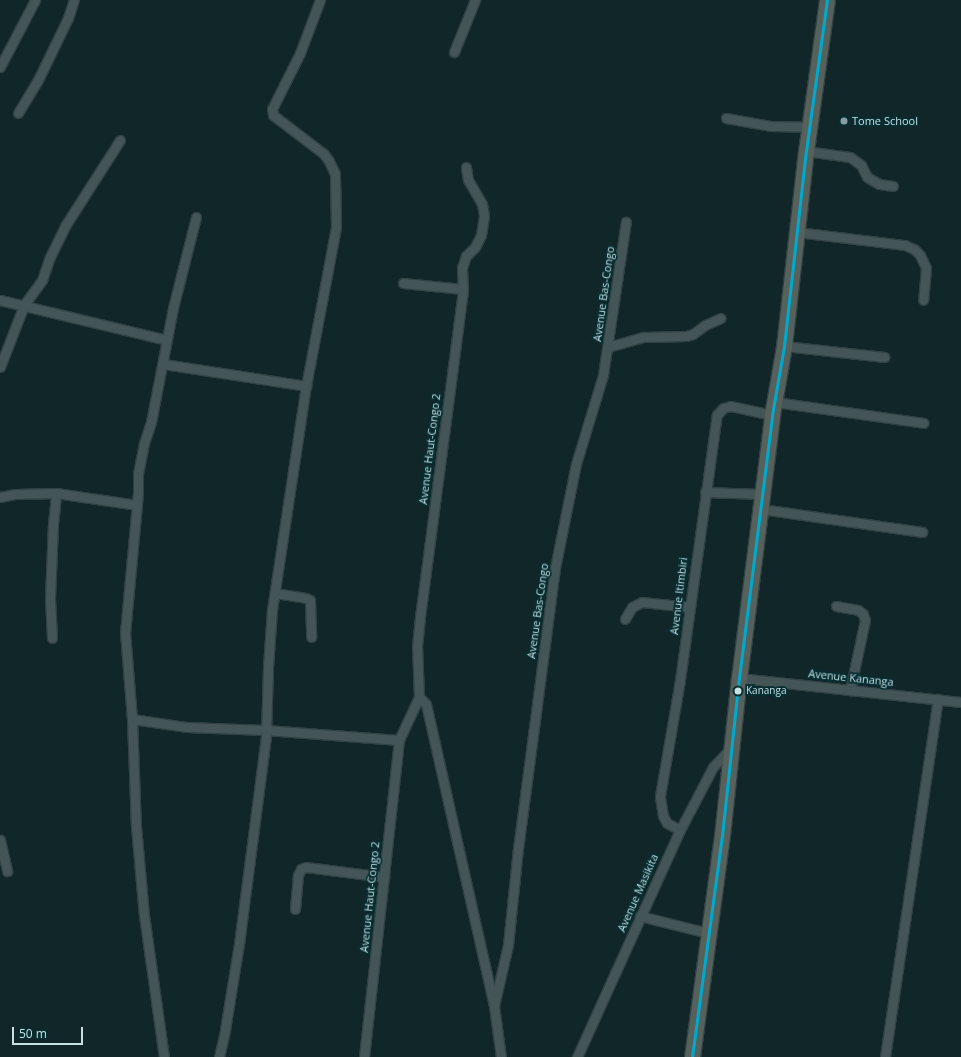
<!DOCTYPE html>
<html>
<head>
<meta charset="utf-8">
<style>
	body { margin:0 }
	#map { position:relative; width:961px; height:1057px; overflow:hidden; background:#102628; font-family:"Open Sans",sans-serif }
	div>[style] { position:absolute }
	.roads { filter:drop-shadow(1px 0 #314143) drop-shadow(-1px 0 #314143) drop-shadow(0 1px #314143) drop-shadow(0 -1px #314143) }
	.street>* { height:9px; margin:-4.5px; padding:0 4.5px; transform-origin:4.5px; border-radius:4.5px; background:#435556 }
	.primary>* { height:15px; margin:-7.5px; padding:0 7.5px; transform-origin:7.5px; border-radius:7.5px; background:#56615b }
	.bus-1>* { height:3px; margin:-1.5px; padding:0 1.5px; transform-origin:1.5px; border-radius:1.5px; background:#00a9ce }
	.dots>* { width:11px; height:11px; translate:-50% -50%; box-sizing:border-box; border:2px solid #062e33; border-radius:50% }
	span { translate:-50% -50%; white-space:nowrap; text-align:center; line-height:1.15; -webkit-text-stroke:3.5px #062e33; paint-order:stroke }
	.bus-label { font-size:10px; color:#c6dfe2 }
	.left { translate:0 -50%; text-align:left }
	.poi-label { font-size:11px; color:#c6dfe2 }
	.street-label { font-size:11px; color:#c6dfe2 }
	.scale { position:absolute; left:12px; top:1027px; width:71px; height:18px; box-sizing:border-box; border:2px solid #c6dfe2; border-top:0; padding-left:5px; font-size:12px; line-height:14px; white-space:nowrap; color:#c6dfe2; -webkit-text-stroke:3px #062e33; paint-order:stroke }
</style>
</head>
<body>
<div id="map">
	<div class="roads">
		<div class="street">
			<div style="left:454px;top:52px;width:56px;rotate:-68deg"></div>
			<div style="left:0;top:67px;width:76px;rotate:-62.4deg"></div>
			<div style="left:18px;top:113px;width:39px;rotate:-59deg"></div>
			<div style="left:38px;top:80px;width:69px;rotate:-64.2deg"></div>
			<div style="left:68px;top:18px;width:19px;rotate:-72deg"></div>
			<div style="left:726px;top:118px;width:46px;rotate:10.1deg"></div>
			<div style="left:771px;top:126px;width:39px;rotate:1deg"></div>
			<div style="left:806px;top:151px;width:44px;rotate:7.8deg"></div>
			<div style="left:850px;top:157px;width:14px;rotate:36deg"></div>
			<div style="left:861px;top:165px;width:13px;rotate:63deg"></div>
			<div style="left:867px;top:177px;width:14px;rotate:30deg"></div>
			<div style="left:879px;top:184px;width:14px;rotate:8deg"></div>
			<div style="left:196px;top:217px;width:94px;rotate:104.2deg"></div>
			<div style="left:173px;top:308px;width:116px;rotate:100.9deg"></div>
			<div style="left:151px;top:422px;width:22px;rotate:108deg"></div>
			<div style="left:144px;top:443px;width:31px;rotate:101deg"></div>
			<div style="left:138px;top:473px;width:20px;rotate:90deg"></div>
			<div style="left:138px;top:493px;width:140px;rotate:95.3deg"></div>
			<div style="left:125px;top:632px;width:87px;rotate:85.4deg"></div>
			<div style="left:132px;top:719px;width:56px;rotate:8.3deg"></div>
			<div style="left:187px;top:727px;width:79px;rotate:2.2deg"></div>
			<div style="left:266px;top:730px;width:133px;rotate:4.3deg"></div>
			<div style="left:399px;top:740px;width:47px;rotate:-65.1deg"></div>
			<div style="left:419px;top:697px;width:51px;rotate:-92.2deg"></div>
			<div style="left:417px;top:646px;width:29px;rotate:-84deg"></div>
			<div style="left:420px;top:617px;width:331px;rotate:-82.5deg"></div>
			<div style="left:463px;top:289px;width:21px;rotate:-93deg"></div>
			<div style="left:462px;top:268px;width:13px;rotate:-72deg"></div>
			<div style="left:466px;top:256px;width:13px;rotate:-45deg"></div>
			<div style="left:475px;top:247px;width:13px;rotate:-63deg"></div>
			<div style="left:481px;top:235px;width:19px;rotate:-81deg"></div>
			<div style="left:484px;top:216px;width:12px;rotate:-99deg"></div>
			<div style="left:482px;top:204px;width:28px;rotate:-120deg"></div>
			<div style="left:468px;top:180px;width:13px;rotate:-99deg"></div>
			<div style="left:797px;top:232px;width:109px;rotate:6.9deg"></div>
			<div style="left:905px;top:245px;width:10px;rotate:24deg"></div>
			<div style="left:914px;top:249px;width:8px;rotate:45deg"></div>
			<div style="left:920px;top:255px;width:14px;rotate:65deg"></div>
			<div style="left:926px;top:268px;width:32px;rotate:95deg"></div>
			<div style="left:403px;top:283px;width:60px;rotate:5.7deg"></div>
			<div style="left:0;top:300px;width:171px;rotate:13.5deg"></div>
			<div style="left:784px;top:346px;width:101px;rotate:6.3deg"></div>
			<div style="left:608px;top:347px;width:37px;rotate:-16deg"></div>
			<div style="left:644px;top:337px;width:42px;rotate:-1.4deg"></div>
			<div style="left:686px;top:336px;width:7px;rotate:-16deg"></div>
			<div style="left:693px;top:334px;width:15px;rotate:-37deg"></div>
			<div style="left:705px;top:325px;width:17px;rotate:-24deg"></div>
			<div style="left:163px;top:364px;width:145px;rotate:8.7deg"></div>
			<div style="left:0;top:367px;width:66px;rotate:-68.8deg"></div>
			<div style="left:24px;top:305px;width:31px;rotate:-54deg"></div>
			<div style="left:42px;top:280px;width:24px;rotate:-71deg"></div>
			<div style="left:50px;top:257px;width:34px;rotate:-64deg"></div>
			<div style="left:65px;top:226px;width:102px;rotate:-57.4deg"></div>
			<div style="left:775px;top:402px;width:150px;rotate:8deg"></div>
			<div style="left:705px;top:492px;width:57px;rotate:2deg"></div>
			<div style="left:0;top:497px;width:16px;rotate:-11deg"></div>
			<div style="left:16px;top:494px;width:40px;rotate:-1.4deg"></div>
			<div style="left:56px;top:493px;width:82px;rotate:8.4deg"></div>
			<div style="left:761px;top:509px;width:163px;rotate:8.1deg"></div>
			<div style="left:275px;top:593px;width:31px;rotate:9deg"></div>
			<div style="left:306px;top:598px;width:4px;rotate:27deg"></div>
			<div style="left:310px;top:600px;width:37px;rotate:88deg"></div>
			<div style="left:836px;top:606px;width:22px;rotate:10deg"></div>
			<div style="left:858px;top:610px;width:6px;rotate:39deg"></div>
			<div style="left:863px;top:614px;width:6px;rotate:72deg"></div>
			<div style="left:865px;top:620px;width:72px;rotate:102.1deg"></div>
			<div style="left:625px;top:619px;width:14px;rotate:-60deg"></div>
			<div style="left:632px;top:607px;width:11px;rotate:-27deg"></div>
			<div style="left:642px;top:602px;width:48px;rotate:5.9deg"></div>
			<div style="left:52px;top:638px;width:40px;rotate:-92.9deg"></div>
			<div style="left:50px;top:598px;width:74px;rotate:-87.7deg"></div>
			<div style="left:53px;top:524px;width:31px;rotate:-84deg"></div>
			<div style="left:739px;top:678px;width:223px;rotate:6.2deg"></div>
			<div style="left:419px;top:697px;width:10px;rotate:45deg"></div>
			<div style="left:426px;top:704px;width:310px;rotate:77.3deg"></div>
			<div style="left:494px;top:1006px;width:51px;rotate:82.2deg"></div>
			<div style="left:132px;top:719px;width:107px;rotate:87.9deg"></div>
			<div style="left:136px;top:826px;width:89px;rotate:84.9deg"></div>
			<div style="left:144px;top:915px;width:143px;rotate:82deg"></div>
			<div style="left:680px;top:830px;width:15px;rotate:-152deg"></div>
			<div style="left:667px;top:823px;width:8px;rotate:-120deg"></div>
			<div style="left:663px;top:816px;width:20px;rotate:-99deg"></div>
			<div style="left:660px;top:796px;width:118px;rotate:-80.2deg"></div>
			<div style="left:680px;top:680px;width:268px;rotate:-82.1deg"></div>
			<div style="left:717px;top:415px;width:9px;rotate:-49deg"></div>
			<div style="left:723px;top:408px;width:8px;rotate:-14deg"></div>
			<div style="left:731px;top:406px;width:42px;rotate:12.4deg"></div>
			<div style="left:0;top:840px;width:32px;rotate:77deg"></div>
			<div style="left:295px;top:909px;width:34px;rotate:-85deg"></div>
			<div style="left:298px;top:875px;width:7px;rotate:-63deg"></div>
			<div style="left:301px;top:869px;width:5px;rotate:-22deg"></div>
			<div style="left:306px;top:867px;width:79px;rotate:7.3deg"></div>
			<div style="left:640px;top:916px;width:70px;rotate:14deg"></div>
			<div style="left:494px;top:1006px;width:63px;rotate:-77.1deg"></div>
			<div style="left:508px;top:945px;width:97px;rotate:-84.1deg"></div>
			<div style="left:518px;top:849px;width:283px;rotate:-82.5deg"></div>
			<div style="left:555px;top:568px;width:106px;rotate:-78.6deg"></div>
			<div style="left:576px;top:464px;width:93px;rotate:-73.1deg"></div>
			<div style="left:603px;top:375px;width:155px;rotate:-81.5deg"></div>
			<div style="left:219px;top:1057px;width:28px;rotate:-77deg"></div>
			<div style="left:225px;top:1030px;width:87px;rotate:-80.8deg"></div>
			<div style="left:239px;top:944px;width:211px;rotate:-82.6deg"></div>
			<div style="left:266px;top:735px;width:68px;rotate:-88.3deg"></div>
			<div style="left:268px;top:667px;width:57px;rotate:-86deg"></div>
			<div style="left:272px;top:610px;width:227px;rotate:-81.4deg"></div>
			<div style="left:306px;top:386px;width:162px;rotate:-79.3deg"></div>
			<div style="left:336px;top:227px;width:53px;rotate:-91.1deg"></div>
			<div style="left:335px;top:174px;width:14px;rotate:-115deg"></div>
			<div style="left:329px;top:161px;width:9px;rotate:-126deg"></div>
			<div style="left:324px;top:154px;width:64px;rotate:-142.6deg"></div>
			<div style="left:273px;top:115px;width:6px;rotate:-99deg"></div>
			<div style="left:272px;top:109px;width:63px;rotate:-63.4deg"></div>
			<div style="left:300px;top:53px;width:57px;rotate:-69.3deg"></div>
			<div style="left:364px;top:1057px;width:319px;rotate:-83.7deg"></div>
			<div style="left:577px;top:1057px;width:249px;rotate:-65.6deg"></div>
			<div style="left:680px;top:830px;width:71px;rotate:-62.4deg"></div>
			<div style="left:713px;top:767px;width:26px;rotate:-47deg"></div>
			<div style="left:885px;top:1057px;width:362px;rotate:-81.6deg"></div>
		</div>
		<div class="primary">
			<div style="left:692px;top:1057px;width:223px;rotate:-82.3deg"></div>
			<div style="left:722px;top:836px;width:159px;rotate:-83.9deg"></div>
			<div style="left:739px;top:678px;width:265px;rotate:-82.8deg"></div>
			<div style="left:772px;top:415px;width:70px;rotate:-80.1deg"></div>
			<div style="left:784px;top:346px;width:196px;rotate:-83.6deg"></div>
			<div style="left:806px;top:151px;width:152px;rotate:-82.1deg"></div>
		</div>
	</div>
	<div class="bus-1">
		<div style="left:692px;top:1057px;width:223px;rotate:-82.3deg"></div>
		<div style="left:722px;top:836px;width:159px;rotate:-83.9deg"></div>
		<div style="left:739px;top:678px;width:265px;rotate:-82.8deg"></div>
		<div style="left:772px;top:415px;width:70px;rotate:-80.1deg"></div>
		<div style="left:784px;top:346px;width:196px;rotate:-83.6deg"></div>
		<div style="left:806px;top:151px;width:152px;rotate:-82.1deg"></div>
	</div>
	<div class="dots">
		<div style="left:844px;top:121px;background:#869ea1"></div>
		<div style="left:738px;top:691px;background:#c6dfe2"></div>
	</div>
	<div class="bus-label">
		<span class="left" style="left:746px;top:691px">Kananga</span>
	</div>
	<div class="poi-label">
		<span class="left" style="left:852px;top:121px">Tome School</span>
	</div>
	<div class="street-label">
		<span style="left:604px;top:294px;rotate:-82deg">Avenue Bas-Congo</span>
		<span style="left:430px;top:449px;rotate:-83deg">Avenue Haut-Congo 2</span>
		<span style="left:679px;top:596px;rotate:-83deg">Avenue Itimbiri</span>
		<span style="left:538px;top:611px;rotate:-82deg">Avenue Bas-Congo</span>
		<span style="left:851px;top:678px;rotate:6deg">Avenue Kananga</span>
		<span style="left:638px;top:893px;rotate:-66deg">Avenue Masikita</span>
		<span style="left:370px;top:897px;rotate:-84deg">Avenue Haut-Congo 2</span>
	</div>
	<div class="scale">50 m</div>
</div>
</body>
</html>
